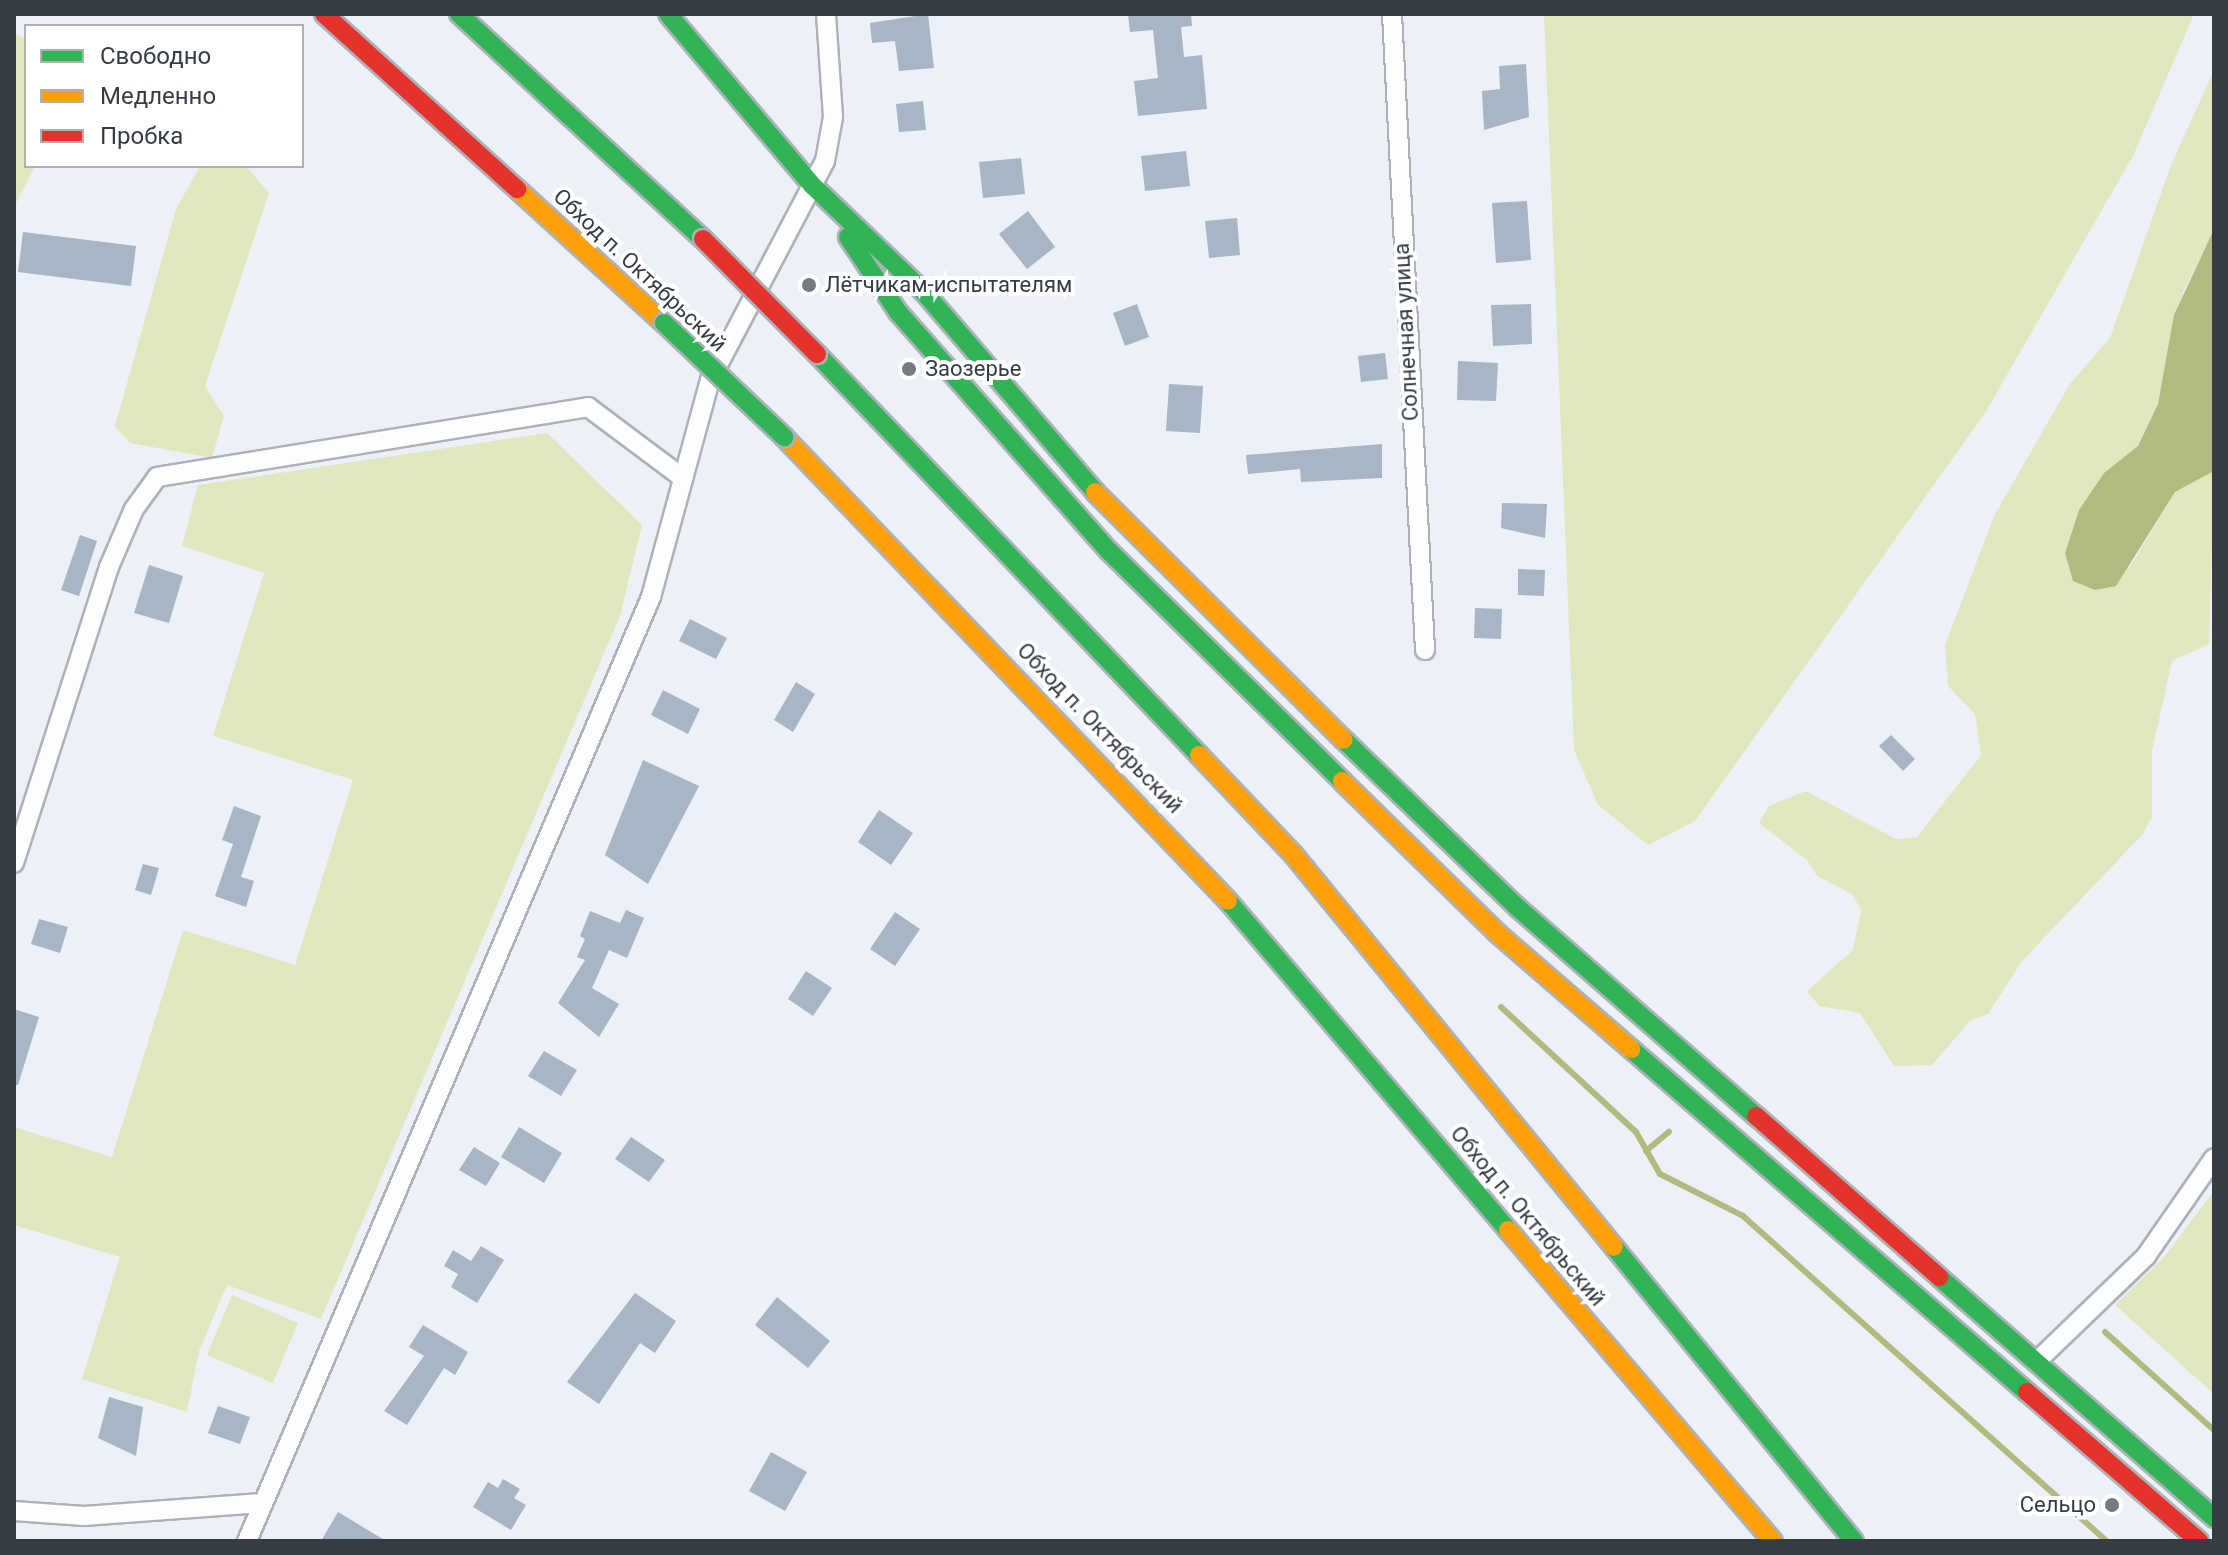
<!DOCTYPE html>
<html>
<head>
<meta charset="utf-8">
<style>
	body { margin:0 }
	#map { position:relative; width:2228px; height:1555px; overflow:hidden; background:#ebf1f7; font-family:Roboto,sans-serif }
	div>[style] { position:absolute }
	.green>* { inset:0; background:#e1e8c0 }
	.water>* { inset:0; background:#b3ba7f }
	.stream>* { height:6px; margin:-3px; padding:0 3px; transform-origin:3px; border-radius:3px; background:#b3ba7f }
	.building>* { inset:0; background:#a8b5c4 }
	.roads { filter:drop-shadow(2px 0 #acb2b8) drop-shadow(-2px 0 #acb2b8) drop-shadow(0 2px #acb2b8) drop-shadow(0 -2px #acb2b8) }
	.street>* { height:18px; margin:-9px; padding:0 9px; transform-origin:9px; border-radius:9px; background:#fcfdfe }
	.fast>* { height:18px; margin:-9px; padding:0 9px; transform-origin:9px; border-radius:9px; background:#30b455 }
	.slow>* { height:18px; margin:-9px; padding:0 9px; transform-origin:9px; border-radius:9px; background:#ff9f0a }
	.jam>* { height:18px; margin:-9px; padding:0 9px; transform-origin:9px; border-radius:9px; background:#e5322d }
	.bridges { filter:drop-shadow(2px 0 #acb2b8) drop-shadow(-2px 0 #acb2b8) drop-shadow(0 2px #acb2b8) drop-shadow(0 -2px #acb2b8) }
	.fast-bridge>* { height:18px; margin:-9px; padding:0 9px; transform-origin:9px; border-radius:9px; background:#30b455 }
	.jam-bridge>* { height:18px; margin:-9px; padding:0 9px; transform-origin:9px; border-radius:9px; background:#e5322d }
	.dots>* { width:22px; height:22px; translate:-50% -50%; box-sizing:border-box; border:4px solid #fff; border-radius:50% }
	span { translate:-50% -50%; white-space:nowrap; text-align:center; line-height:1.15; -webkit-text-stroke:8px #fff; paint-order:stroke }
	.street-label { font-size:22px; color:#353c44 }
	.poi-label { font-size:22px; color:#353c44 }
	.left { translate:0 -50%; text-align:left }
	.right { translate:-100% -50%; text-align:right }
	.frame { position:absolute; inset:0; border:16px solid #353c44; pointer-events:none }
	.legend { position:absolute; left:24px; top:24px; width:280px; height:144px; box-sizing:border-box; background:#fff; border:2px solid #aeb1b4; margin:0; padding:10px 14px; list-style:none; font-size:24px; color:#353c44 }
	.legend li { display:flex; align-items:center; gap:16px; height:40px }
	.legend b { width:40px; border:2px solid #aeb1b4 }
</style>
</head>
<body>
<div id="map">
	<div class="green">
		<div style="clip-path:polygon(1544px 14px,2194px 14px,2133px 156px,1985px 413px,1695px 821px,1648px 845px,1598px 805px,1574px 750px)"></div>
		<div style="clip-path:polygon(14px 33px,26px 40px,26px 166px,35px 166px,14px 207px)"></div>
		<div style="clip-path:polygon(2214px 70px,2214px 229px,2183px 293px,2158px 404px,2138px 446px,2079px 510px,2065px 553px,2129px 568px,2175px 492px,2214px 471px,2209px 644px,2172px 661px,2152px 751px,2152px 817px,2142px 835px,2022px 961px,1988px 1014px,1970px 1021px,1932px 1065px,1894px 1066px,1860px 1013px,1819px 1006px,1807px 991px,1853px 950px,1861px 910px,1852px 894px,1817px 876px,1807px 860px,1759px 823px,1769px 806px,1806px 791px,1896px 839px,1917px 837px,1981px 755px,1975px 714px,1948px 686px,1945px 645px,1994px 516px,2069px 385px,2110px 338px,2171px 165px)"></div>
		<div style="clip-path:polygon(246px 166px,269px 193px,205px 386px,224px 416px,212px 458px,130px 443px,115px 426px,176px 209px,200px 166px)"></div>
		<div style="clip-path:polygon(547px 433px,642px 525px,620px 616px,321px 1319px,227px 1285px,199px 1351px,187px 1412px,82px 1379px,120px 1257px,14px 1225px,14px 1127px,112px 1157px,183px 930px,295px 965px,353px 780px,213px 736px,264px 573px,182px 546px,198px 485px)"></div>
		<div style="clip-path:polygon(2214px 1191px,2214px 1394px,2115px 1305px,2164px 1257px)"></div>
		<div style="clip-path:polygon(232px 1295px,298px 1323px,273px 1383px,207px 1355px)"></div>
	</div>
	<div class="water">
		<div style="clip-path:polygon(2214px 229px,2214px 471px,2175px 492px,2116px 586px,2095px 590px,2073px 581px,2065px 553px,2079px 510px,2104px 473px,2138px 446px,2158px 404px,2174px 315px)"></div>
	</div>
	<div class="stream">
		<div style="left:1501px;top:1007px;width:184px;rotate:42.8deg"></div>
		<div style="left:1636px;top:1132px;width:48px;rotate:60.3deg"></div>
		<div style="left:1660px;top:1174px;width:93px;rotate:26.8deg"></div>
		<div style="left:1743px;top:1216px;width:488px;rotate:41.8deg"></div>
		<div style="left:1646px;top:1151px;width:30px;rotate:-40deg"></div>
		<div style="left:2105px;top:1332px;width:147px;rotate:42deg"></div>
	</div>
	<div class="building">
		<div style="clip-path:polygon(928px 14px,934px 68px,899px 71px,895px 41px,872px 43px,870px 23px)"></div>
		<div style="clip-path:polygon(1128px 14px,1191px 14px,1192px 26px,1181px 27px,1184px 57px,1202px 55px,1207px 109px,1138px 116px,1134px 81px,1158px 78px,1153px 30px,1130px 32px)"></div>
		<div style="clip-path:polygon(1526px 64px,1529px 117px,1484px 130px,1482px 91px,1500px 89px,1499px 66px)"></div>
		<div style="clip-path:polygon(923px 101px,926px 130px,899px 132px,896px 104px)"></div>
		<div style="clip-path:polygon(1186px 151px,1190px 186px,1145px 191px,1141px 156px)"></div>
		<div style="clip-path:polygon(1021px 158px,1025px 194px,983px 198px,979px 162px)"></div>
		<div style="clip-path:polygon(1527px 201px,1531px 260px,1496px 263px,1492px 203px)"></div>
		<div style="clip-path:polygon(1028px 211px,1055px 247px,1027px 269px,999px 234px)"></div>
		<div style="clip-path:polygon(1237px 218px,1240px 255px,1209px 258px,1205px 221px)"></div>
		<div style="clip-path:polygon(23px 232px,136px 246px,131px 286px,18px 272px)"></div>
		<div style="clip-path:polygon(1137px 304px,1149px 337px,1125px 346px,1113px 313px)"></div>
		<div style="clip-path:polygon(1531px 304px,1532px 344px,1493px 346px,1491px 305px)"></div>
		<div style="clip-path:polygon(1385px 353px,1388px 379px,1361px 382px,1358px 356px)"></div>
		<div style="clip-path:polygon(1458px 361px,1498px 363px,1496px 401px,1457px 400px)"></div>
		<div style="clip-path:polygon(1169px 384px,1203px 386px,1200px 433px,1166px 431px)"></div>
		<div style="clip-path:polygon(1382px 444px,1382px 478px,1301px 482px,1300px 469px,1248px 474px,1246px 455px)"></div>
		<div style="clip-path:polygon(1502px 503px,1547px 504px,1545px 538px,1501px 528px)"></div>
		<div style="clip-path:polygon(80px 535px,97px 541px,79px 596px,61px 590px)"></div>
		<div style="clip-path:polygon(149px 565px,183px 576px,169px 623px,134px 613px)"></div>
		<div style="clip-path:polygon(1518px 569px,1545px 570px,1544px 596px,1518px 595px)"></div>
		<div style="clip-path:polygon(1475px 608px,1502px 609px,1501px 639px,1474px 638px)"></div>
		<div style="clip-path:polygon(690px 619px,727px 638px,716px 659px,679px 641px)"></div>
		<div style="clip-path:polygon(796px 682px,815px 694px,793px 732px,774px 720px)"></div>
		<div style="clip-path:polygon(663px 690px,700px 709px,688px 734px,651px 715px)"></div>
		<div style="clip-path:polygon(1891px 735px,1915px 759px,1903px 771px,1879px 746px)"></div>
		<div style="clip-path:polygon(643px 760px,699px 786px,648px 884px,605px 855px)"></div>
		<div style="clip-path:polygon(234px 806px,261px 816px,241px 877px,254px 881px,246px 907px,215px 896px,233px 844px,222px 840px)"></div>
		<div style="clip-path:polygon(879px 810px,913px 833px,891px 865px,858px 842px)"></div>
		<div style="clip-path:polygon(143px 864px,159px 868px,151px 895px,135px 890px)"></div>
		<div style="clip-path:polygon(626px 910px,644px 918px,627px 958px,609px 950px,592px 988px,619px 1004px,599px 1037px,558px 1003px,585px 960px,577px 957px,585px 939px,580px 936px,590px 911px,620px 923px)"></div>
		<div style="clip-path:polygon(895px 912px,920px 929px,895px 966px,870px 949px)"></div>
		<div style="clip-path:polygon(39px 919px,68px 927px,60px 953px,31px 944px)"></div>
		<div style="clip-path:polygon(806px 971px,832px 988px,813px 1016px,788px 999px)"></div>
		<div style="clip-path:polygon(14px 1009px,39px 1017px,18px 1085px,14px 1085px)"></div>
		<div style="clip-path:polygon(544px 1051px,577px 1070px,561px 1096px,528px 1076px)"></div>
		<div style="clip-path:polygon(519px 1127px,562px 1153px,544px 1183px,501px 1157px)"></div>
		<div style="clip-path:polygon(631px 1137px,665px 1160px,649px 1182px,615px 1159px)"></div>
		<div style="clip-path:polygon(474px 1147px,500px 1163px,486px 1186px,459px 1170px)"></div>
		<div style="clip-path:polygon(481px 1246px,504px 1260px,477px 1303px,451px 1287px,458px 1274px,444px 1266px,453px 1250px,471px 1261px)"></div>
		<div style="clip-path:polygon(635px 1293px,676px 1321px,655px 1353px,640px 1343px,599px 1404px,567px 1382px)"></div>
		<div style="clip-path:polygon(777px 1297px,830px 1341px,808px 1368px,755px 1325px)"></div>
		<div style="clip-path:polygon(423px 1325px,468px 1352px,455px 1375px,444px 1368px,407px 1425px,384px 1411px,424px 1356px,409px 1347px)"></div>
		<div style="clip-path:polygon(109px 1397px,143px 1407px,136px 1456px,98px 1438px)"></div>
		<div style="clip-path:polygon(218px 1406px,250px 1417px,240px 1444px,208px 1433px)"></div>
		<div style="clip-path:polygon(771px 1452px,807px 1472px,785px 1511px,749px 1491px)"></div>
		<div style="clip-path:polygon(503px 1479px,520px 1489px,514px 1498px,526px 1505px,511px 1530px,473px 1507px,488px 1482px,498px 1488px)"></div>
		<div style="clip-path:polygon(338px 1512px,386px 1541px,321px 1541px)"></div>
	</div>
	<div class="roads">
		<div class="street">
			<div style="left:1392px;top:14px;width:637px;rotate:87.03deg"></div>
			<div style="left:14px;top:863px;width:311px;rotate:-72.2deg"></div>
			<div style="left:109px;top:567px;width:63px;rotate:-66.7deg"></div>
			<div style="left:134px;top:509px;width:39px;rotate:-54deg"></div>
			<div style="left:157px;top:477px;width:437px;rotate:-9.2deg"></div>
			<div style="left:588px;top:407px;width:119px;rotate:36.8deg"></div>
			<div style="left:2036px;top:1362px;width:153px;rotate:-43.9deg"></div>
			<div style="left:2146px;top:1256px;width:119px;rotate:-55.2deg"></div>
			<div style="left:14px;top:1511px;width:70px;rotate:4.1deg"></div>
			<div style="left:84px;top:1516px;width:178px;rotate:-4.2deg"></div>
			<div style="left:247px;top:1541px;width:1027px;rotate:-66.83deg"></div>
			<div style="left:651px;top:597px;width:225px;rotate:-74.8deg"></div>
			<div style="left:710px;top:380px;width:247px;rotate:-62.3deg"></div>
			<div style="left:825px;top:161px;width:45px;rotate:-79.7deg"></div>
			<div style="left:833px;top:117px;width:103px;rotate:-93.9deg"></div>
		</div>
		<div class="fast">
			<div style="left:459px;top:14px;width:332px;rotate:42.7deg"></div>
			<div style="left:668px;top:14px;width:225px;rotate:49.9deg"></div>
			<div style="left:813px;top:186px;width:152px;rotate:43.7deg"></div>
			<div style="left:923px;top:291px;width:265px;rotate:49.4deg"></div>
			<div style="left:848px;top:237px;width:90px;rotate:56.3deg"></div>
			<div style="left:898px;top:312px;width:319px;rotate:48.6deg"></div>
			<div style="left:1109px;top:551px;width:327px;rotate:44.6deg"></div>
			<div style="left:817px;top:354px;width:554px;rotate:46.39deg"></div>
			<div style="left:1344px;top:740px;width:242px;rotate:44deg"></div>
			<div style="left:1518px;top:908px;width:316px;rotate:41.2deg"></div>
			<div style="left:1228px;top:901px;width:432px;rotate:49.6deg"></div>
			<div style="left:1631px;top:1049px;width:524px;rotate:40.9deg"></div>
			<div style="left:1614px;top:1247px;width:380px;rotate:50.8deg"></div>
			<div style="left:1939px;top:1277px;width:366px;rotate:41.2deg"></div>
		</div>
		<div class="slow">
			<div style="left:517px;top:189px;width:199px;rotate:42.4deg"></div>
			<div style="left:784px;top:437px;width:642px;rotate:46.26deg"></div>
			<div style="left:1095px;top:492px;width:351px;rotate:44.9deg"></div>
			<div style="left:1199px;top:755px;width:137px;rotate:46.5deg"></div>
			<div style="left:1293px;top:854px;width:507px;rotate:50.76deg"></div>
			<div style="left:1342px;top:781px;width:216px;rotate:44.4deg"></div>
			<div style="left:1496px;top:932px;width:179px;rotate:40.9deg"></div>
			<div style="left:1508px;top:1230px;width:409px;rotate:49.6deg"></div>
		</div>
		<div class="jam">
			<div style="left:324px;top:14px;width:261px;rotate:42.2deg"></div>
			<div style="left:1756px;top:1116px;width:244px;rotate:41.3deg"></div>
			<div style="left:2027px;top:1392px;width:228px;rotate:40.9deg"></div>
		</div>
	</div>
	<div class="bridges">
		<div class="fast-bridge">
			<div style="left:664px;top:323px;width:166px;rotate:43.5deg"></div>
		</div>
		<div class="jam-bridge">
			<div style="left:703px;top:239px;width:162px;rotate:45.3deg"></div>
		</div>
	</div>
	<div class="dots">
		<div style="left:809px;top:285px;background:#757b83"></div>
		<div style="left:909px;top:369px;background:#757b83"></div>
		<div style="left:2112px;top:1505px;background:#757b83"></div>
	</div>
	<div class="street-label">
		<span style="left:640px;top:270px;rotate:43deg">Обход п. Октябрьский</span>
		<span style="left:1406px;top:332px;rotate:-93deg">Солнечная улица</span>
		<span style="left:1100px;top:728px;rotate:46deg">Обход п. Октябрьский</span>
		<span style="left:1528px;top:1216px;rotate:50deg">Обход п. Октябрьский</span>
	</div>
	<div class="poi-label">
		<span class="left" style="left:825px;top:285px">Лётчикам-испытателям</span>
		<span class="left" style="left:925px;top:369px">Заозерье</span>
		<span class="right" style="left:2096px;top:1505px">Сельцо</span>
	</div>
	<div class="frame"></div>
	<ul class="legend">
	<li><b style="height:10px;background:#30b455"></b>Свободно</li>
	<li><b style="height:10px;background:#ff9f0a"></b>Медленно</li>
	<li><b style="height:10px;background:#e5322d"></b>Пробка</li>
	</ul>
</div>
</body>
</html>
